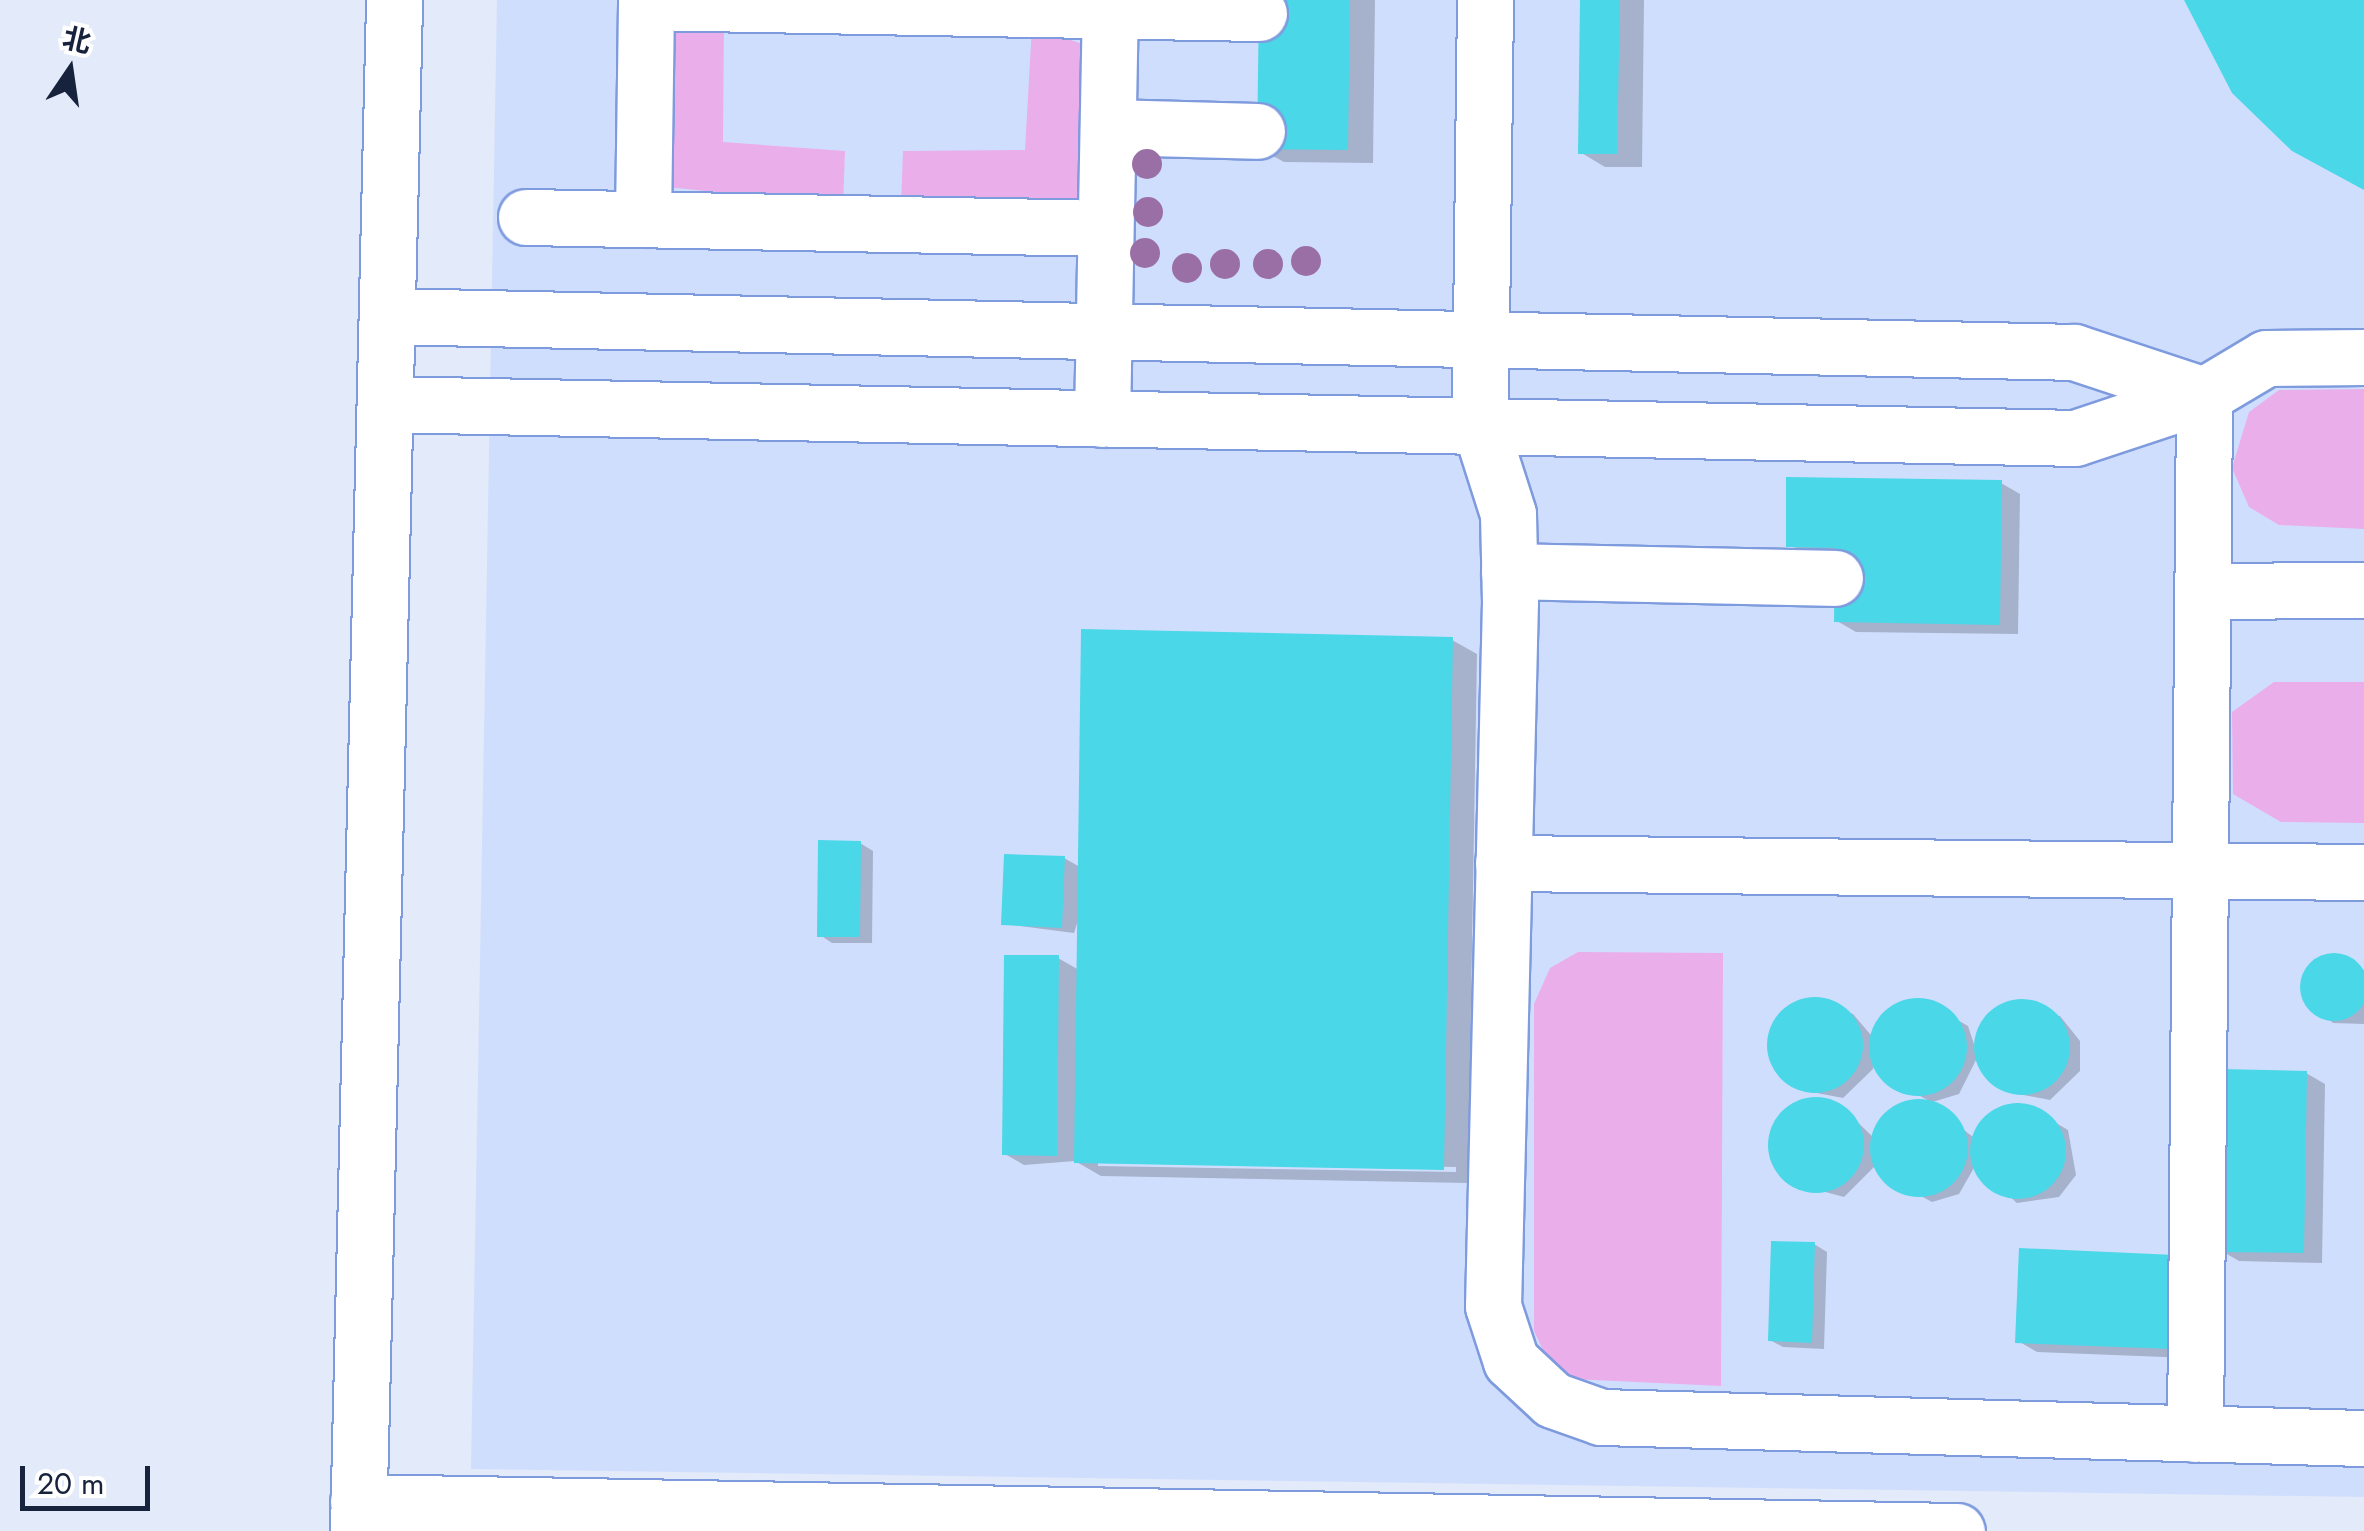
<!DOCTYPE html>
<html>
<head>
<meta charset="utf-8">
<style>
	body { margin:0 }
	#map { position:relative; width:2364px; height:1531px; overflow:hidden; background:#e3eaf9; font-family:Jost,"Noto Sans SC",sans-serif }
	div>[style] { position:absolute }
	.built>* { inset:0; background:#d0defe }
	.green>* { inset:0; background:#eaaeea }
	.shadow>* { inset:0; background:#0003 }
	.building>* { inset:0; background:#4ad7e7 }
	.round { border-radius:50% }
	.roads { filter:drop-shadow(2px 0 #7e9bde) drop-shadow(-2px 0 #7e9bde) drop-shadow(0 2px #7e9bde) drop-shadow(0 -2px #7e9bde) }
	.minor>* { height:55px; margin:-27.5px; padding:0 27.5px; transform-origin:27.5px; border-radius:27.5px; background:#fff }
	.trees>* { width:30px; height:30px; margin:-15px; border-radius:50%; background:#9a6fa6 }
	span { translate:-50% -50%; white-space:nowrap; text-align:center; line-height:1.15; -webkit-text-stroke:9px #fff; paint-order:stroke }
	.north { position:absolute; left:20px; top:20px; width:100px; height:100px; -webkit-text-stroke:8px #fff; paint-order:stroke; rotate:13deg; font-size:28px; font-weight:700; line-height:40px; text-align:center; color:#17223c }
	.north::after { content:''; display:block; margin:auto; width:35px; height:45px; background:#17223c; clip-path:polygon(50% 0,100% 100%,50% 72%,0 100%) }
	.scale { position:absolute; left:20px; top:1466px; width:130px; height:45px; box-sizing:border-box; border:5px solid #17223c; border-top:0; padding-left:12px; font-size:30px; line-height:35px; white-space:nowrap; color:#17223c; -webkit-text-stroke:8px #fff; paint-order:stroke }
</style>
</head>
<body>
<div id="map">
	<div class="built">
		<div style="clip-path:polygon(497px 0,2364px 0,2364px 1497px,471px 1469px)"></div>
	</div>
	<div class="green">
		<div style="clip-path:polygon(724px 17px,723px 142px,845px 151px,843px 205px,667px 187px,670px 33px)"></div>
		<div style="clip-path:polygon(1032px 26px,1085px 45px,1078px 199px,901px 205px,903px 151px,1025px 150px)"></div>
		<div style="clip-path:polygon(2364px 389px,2364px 529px,2279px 525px,2249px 507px,2232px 468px,2249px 412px,2279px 390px)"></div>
		<div style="clip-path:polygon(2274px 682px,2364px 682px,2364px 823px,2281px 822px,2233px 794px,2232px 712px)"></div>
		<div style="clip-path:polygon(1578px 952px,1723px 953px,1721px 1386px,1572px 1379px,1549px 1363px,1534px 1331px,1534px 1004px,1550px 968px)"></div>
	</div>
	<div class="shadow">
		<div style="clip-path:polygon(1261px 0,1375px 0,1373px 163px,1284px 162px,1259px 148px)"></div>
		<div style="clip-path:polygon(1582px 0,1644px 0,1642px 167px,1605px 167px,1580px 152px)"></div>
		<div style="clip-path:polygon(2001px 483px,2020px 494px,2018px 634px,1856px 632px,1837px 621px,1837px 557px,1788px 546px)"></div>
		<div style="clip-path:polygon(evenodd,1452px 640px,1477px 654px,1468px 1183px,1101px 1176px,1075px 1161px,1024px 1165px,1005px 1154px,1058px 958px,1079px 970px,1080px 914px,1074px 933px,1004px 924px,1064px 858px,1080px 867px,1452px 640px,1098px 1161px,1456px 1167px,1456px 1172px,1098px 1166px,1098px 1161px)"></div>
		<div style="clip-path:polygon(860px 843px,873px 851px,872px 943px,832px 943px,820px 935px)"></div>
		<div style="clip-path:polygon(2326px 956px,2364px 970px,2364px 1024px,2333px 1023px,2306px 999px,2305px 977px)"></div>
		<div style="clip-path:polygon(1808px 1000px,1853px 1014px,1876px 1041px,1895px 1007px,1926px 1002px,1968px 1026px,1977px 1053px,1978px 1031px,1999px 1007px,2060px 1016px,2080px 1041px,2080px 1071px,2050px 1100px,2008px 1092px,1976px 1060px,1959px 1094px,1929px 1103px,1973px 1137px,1995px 1111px,2027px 1106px,2068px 1130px,2076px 1175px,2059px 1197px,2017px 1203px,1975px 1166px,1959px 1194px,1932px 1202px,1881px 1174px,1877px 1148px,1874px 1167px,1844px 1197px,1788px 1182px,1772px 1158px,1773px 1128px,1793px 1105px,1840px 1105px,1877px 1141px,1896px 1107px,1931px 1102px,1880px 1074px,1877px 1051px,1873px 1069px,1843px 1098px,1801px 1090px,1771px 1059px,1780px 1015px)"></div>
		<div style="clip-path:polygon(2306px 1073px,2325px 1084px,2322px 1263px,2239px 1261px,2220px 1250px)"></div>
		<div style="clip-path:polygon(1814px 1244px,1827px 1252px,1824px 1349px,1783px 1347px,1770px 1340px)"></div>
		<div style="clip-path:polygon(2021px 1251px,2190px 1358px,2037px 1352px,2018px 1341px)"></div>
	</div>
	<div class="building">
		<div style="clip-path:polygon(1259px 0,1350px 0,1348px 150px,1257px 149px)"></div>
		<div style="clip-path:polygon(1580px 0,1620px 0,1617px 154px,1578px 154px)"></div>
		<div style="clip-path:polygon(2184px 0,2364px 0,2364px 190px,2292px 151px,2232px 93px)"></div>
		<div style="clip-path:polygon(1786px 477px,2002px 480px,2000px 625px,1834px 622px,1835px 548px,1786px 547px)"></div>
		<div style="clip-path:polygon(1081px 629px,1453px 637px,1444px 1170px,1074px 1163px)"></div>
		<div style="clip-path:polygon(818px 840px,861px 841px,860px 937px,817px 937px)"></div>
		<div style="clip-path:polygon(1004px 854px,1065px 856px,1062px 928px,1001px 925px)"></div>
		<div class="round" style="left:2300px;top:953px;width:68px;height:68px"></div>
		<div style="clip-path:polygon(1004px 955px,1059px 955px,1057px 1156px,1002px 1155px)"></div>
		<div class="round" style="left:1767px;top:997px;width:96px;height:96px"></div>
		<div class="round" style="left:1869px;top:998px;width:98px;height:98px"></div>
		<div class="round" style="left:1974px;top:999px;width:96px;height:96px"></div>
		<div style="clip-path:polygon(2221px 1069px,2307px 1071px,2304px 1253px,2218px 1252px)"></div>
		<div class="round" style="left:1768px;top:1097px;width:96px;height:96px"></div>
		<div class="round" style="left:1870px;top:1099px;width:98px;height:98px"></div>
		<div class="round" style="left:1970px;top:1103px;width:96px;height:96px"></div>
		<div style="clip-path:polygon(1771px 1241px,1815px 1242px,1812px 1343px,1768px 1341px)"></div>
		<div style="clip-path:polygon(2019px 1248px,2175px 1255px,2172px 1349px,2015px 1343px)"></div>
	</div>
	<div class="roads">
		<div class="minor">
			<div style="left:1485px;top:0;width:426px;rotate:90.7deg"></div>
			<div style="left:1480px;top:426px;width:92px;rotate:72.3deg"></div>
			<div style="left:1508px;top:514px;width:87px;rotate:88.7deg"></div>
			<div style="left:1510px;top:601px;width:705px;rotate:91.38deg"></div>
			<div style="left:1493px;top:1306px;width:58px;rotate:71.9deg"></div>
			<div style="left:1511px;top:1361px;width:57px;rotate:42.9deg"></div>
			<div style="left:1553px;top:1400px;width:51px;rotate:19.5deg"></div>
			<div style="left:1601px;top:1417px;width:763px;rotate:1.58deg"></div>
			<div style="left:646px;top:2px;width:613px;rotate:1.03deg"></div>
			<div style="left:1108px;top:127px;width:149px;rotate:1.5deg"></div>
			<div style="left:526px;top:217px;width:579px;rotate:1.09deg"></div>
			<div style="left:643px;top:219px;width:219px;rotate:-89.2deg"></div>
			<div style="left:387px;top:316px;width:1687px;rotate:1.22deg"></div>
			<div style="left:2074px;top:352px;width:137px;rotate:18.3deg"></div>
			<div style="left:385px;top:404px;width:1690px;rotate:1.15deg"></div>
			<div style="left:2075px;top:438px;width:136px;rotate:-18.4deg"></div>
			<div style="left:2204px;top:395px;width:72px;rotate:-30.8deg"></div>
			<div style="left:2266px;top:358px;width:98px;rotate:-0.6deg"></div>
			<div style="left:1102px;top:419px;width:419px;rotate:-88.9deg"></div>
			<div style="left:1509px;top:571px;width:326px;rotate:1.2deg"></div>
			<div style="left:2203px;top:591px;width:161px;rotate:-0.4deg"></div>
			<div style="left:1503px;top:863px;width:861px;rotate:0.6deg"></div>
			<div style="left:2195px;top:1434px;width:1039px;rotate:-89.5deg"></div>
			<div style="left:358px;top:1502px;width:1599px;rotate:1.04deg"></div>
			<div style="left:358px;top:1531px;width:1531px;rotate:-88.65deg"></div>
		</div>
	</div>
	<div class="trees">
		<div style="left:1147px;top:164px"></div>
		<div style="left:1148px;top:212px"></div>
		<div style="left:1145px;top:253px"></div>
		<div style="left:1306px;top:261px"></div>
		<div style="left:1225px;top:264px"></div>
		<div style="left:1268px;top:264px"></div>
		<div style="left:1187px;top:268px"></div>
	</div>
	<div class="north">北</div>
	<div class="scale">20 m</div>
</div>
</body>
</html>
